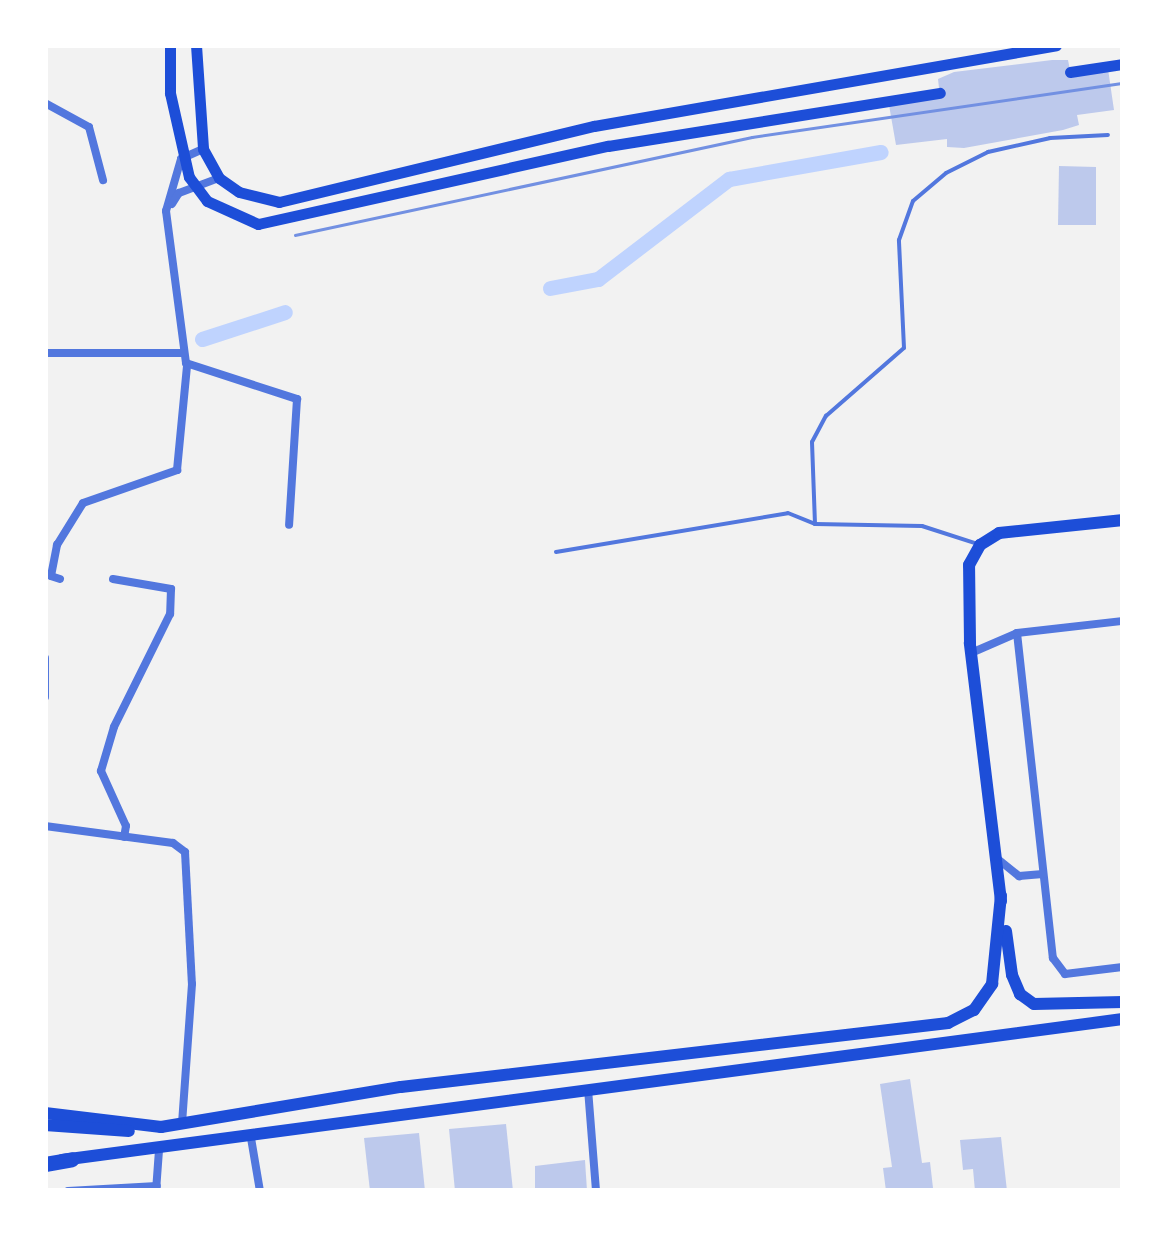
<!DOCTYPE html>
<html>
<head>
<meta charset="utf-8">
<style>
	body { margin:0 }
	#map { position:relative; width:1168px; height:1236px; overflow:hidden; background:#f2f2f2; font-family:"PT Sans Narrow",sans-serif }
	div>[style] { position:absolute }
	.canal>* { height:15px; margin:-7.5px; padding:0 7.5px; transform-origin:7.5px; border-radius:7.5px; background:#bfd3fe }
	.building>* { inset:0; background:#bdc9ec }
	.service>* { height:4px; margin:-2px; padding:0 2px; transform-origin:2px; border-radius:2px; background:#5277de }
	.minor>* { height:8px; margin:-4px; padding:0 4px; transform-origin:4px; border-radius:4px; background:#5277de }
	.secondary>* { height:11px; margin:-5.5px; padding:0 5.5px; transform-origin:5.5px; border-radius:5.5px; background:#1d4ed8 }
	.primary>* { height:12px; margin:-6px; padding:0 6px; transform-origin:6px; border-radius:6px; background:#1d4ed8 }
	.motorway>* { height:15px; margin:-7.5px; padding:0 7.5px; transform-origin:7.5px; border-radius:7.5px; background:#1d4ed8 }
	.tram>* { height:2.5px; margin:-1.25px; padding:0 1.25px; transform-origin:1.25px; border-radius:1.25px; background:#7290e2 }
	span { translate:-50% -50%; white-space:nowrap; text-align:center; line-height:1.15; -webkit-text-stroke:10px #fff; paint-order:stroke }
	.frame { position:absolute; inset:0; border:48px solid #fff; pointer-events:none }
</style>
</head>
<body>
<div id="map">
	<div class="canal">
		<div style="left:550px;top:288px;width:49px;rotate:-10.6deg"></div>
		<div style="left:598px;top:279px;width:165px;rotate:-37.4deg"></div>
		<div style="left:729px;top:179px;width:154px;rotate:-10.1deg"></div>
		<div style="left:202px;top:339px;width:87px;rotate:-18deg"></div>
	</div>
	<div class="building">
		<div style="clip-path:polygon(1052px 60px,1068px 60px,1071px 75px,1108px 69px,1114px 110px,1077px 115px,1079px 125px,1063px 130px,964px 148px,947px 147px,947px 139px,896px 145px,889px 105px,940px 97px,938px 79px,954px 72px)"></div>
		<div style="clip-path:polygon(1059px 166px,1096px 167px,1096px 225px,1058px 225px)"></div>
		<div style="clip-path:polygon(910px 1079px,922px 1163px,930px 1162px,933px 1188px,886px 1191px,883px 1168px,892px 1167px,880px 1084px)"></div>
		<div style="clip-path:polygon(506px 1124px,513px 1191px,455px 1191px,449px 1129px)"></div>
		<div style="clip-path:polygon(419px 1133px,425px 1191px,370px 1191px,364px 1138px)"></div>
		<div style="clip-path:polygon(1001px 1137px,1007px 1191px,975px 1191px,973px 1169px,963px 1170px,960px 1140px)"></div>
		<div style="clip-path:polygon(585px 1160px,587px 1191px,535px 1191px,535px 1166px)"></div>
	</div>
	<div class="service">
		<div style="left:815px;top:524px;width:82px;rotate:-92.1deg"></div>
		<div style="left:812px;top:442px;width:30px;rotate:-62deg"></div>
		<div style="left:826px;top:416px;width:103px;rotate:-41.1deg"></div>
		<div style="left:904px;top:348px;width:108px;rotate:-92.7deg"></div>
		<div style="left:899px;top:240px;width:41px;rotate:-70.3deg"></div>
		<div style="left:913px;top:201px;width:43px;rotate:-40.3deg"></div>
		<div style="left:946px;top:173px;width:47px;rotate:-26.6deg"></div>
		<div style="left:988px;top:152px;width:64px;rotate:-12.7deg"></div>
		<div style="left:1050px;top:138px;width:58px;rotate:-3deg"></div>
		<div style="left:556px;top:552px;width:235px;rotate:-9.5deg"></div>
		<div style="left:788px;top:513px;width:29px;rotate:22deg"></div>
		<div style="left:815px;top:524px;width:107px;rotate:1.1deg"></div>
		<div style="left:922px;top:526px;width:59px;rotate:17.8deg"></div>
	</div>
	<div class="minor">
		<div style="left:45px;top:103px;width:50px;rotate:28.6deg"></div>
		<div style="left:89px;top:127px;width:55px;rotate:75.2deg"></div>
		<div style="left:203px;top:149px;width:24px;rotate:156deg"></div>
		<div style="left:181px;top:159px;width:54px;rotate:106.1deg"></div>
		<div style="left:166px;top:211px;width:153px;rotate:82.5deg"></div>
		<div style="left:186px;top:363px;width:117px;rotate:18deg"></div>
		<div style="left:297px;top:399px;width:126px;rotate:93.6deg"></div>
		<div style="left:172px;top:204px;width:13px;rotate:-58deg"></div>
		<div style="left:179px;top:193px;width:43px;rotate:-20.6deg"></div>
		<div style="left:45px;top:353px;width:139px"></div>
		<div style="left:60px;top:579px;width:9px;rotate:-162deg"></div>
		<div style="left:51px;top:576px;width:32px;rotate:-79deg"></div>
		<div style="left:57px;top:545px;width:49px;rotate:-58.2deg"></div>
		<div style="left:83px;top:503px;width:100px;rotate:-19.3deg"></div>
		<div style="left:177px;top:470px;width:104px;rotate:-84.5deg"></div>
		<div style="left:113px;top:579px;width:59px;rotate:9.8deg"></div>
		<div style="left:171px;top:589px;width:25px;rotate:92deg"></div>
		<div style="left:170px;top:614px;width:126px;rotate:116.4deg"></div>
		<div style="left:114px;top:727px;width:46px;rotate:106.5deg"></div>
		<div style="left:101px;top:771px;width:60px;rotate:65.6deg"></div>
		<div style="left:126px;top:826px;width:11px;rotate:100deg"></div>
		<div style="left:1017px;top:633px;width:327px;rotate:83.7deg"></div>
		<div style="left:1053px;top:958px;width:20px;rotate:53deg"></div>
		<div style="left:1065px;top:974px;width:58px;rotate:-6.9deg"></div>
		<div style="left:971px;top:653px;width:50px;rotate:-23.5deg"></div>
		<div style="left:1017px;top:633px;width:107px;rotate:-6.5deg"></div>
		<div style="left:45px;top:658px;width:39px;rotate:90deg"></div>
		<div style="left:45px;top:826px;width:129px;rotate:7.6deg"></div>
		<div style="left:173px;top:843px;width:15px;rotate:37deg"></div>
		<div style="left:185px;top:852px;width:132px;rotate:87deg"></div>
		<div style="left:192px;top:984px;width:139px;rotate:94.1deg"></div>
		<div style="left:999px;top:860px;width:26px;rotate:39deg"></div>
		<div style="left:1019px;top:876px;width:24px;rotate:-5deg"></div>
		<div style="left:588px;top:1089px;width:102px;rotate:85.5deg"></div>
		<div style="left:251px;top:1138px;width:54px;rotate:80.4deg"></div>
		<div style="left:68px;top:1191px;width:89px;rotate:-3.2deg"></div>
		<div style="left:156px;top:1191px;width:41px;rotate:-85.8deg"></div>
	</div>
	<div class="secondary">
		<div style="left:170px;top:45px;width:48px;rotate:90deg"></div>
		<div style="left:170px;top:93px;width:86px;rotate:77.3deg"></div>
		<div style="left:189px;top:177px;width:30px;rotate:53deg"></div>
		<div style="left:207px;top:201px;width:56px;rotate:24.3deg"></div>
		<div style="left:258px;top:224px;width:359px;rotate:-12.6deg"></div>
		<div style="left:608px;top:146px;width:336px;rotate:-9.1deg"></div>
		<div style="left:196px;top:45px;width:104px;rotate:86.1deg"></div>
		<div style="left:203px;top:149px;width:33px;rotate:61deg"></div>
		<div style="left:219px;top:178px;width:24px;rotate:35deg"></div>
		<div style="left:239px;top:192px;width:41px;rotate:14deg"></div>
		<div style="left:279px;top:202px;width:324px;rotate:-13.6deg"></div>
		<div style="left:594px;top:126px;width:469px;rotate:-9.9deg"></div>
		<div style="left:1070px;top:72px;width:54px;rotate:-8.6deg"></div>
	</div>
	<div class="primary">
		<div style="left:1001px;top:901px;width:260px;rotate:-96.9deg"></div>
		<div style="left:970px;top:643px;width:78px;rotate:-90.7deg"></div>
		<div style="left:969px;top:565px;width:23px;rotate:-61deg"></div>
		<div style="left:980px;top:545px;width:22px;rotate:-32deg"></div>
		<div style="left:999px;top:533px;width:125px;rotate:-6deg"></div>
		<div style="left:1006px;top:931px;width:44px;rotate:82.2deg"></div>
		<div style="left:1012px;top:975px;width:21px;rotate:67deg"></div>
		<div style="left:1020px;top:994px;width:17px;rotate:36deg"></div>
		<div style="left:1034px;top:1004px;width:89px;rotate:-1.3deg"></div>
		<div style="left:45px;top:1113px;width:117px;rotate:6.9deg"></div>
		<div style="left:161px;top:1127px;width:243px;rotate:-9.5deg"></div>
		<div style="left:401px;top:1087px;width:551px;rotate:-6.67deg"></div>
		<div style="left:948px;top:1023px;width:29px;rotate:-27deg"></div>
		<div style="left:974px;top:1010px;width:32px;rotate:-55deg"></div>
		<div style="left:992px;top:984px;width:89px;rotate:-84.2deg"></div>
		<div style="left:45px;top:1125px;width:84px;rotate:4.1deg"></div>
		<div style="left:62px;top:1160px;width:1070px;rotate:-7.57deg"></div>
	</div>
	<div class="motorway">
		<div style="left:45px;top:1164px;width:27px;rotate:-10deg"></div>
	</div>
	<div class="tram">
		<div style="left:295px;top:235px;width:467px;rotate:-12.1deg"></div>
		<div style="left:752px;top:137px;width:375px;rotate:-8.3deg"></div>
	</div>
	<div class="frame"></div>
</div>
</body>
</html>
